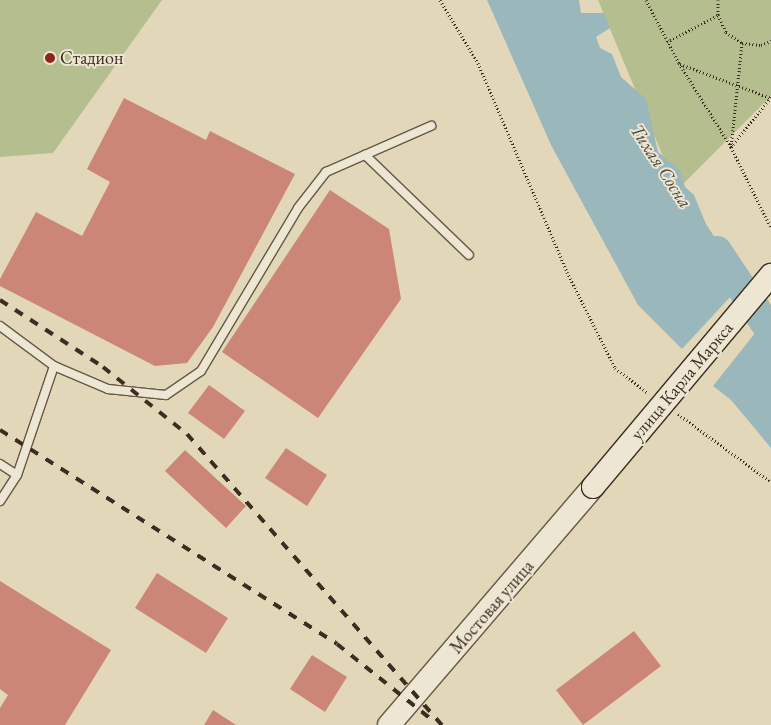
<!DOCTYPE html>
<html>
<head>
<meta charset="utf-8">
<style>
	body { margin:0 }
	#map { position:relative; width:771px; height:725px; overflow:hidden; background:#e2d8b9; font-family:"EB Garamond",serif }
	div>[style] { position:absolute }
	.green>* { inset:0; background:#b5be8e }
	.water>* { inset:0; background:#9ab7bb }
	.river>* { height:30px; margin:-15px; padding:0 15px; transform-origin:15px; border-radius:15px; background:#9ab7bb }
	.building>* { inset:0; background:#cc8677 }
	.path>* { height:3px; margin-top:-1.5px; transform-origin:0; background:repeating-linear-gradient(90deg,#3b2d21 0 1px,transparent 0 3.5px) }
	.roads { filter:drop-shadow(1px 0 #655847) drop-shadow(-1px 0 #655847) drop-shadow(0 1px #655847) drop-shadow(0 -1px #655847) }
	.lane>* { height:8px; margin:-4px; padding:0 4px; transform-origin:4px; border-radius:4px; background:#ece6d2 }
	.secondary>* { height:22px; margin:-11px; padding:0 11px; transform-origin:11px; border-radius:11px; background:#ece6d2 }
	.rail>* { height:4px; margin-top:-2px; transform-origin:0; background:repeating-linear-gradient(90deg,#3b2d21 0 9px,transparent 0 18px) }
	.bridges { filter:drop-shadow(1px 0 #3b2d21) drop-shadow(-1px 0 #3b2d21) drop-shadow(0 1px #3b2d21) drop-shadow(0 -1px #3b2d21) }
	.secondary-bridge>* { height:22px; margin:-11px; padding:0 11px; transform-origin:11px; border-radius:11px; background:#ece6d2 }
	.dots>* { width:14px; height:14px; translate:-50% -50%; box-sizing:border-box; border:2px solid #ece6d2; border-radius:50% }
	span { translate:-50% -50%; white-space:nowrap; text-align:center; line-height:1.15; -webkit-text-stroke:4px #ece6d2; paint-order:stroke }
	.poi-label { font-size:18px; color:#3b2d21 }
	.left { translate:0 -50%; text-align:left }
	.street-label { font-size:18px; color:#3b2d21 }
	.water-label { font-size:19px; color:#4e4940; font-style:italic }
</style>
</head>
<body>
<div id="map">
	<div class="green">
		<div style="clip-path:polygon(0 0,162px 0,53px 153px,0 157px)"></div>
		<div style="clip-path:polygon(598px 0,771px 0,771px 96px,677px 190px)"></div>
	</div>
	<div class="water">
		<div style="clip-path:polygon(487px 0,579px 0,581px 13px,604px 13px,610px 28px,596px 37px,600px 48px,612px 54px,621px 77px,646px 99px,658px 152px,680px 170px,685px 187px,694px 195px,706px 224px,744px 282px,682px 349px,638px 305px,551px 145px)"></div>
		<div style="clip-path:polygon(771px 313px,771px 448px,731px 400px,713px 386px)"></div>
	</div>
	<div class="river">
		<div style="left:717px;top:251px;width:97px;rotate:56.3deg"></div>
	</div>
	<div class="building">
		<div style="clip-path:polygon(124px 98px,206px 140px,210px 131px,295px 174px,213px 327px,187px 363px,155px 366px,0 286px,0 279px,36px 212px,82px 236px,110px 182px,87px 169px)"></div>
		<div style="clip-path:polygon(330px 190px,389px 229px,401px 299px,318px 418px,222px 352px)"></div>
		<div style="clip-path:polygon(209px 385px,245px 411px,224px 439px,188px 413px)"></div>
		<div style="clip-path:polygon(286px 448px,327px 475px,307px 506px,265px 478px)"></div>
		<div style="clip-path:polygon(185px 450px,246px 506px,226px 528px,165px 471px)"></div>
		<div style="clip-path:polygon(157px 573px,228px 618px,206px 653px,135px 608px)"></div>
		<div style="clip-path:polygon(0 581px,111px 650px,65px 725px,0 725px,0 708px,8px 695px,0 689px)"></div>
		<div style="clip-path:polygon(634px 631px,661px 666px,583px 725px,556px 690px)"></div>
		<div style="clip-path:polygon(312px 655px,347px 677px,325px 712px,290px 689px)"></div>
		<div style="clip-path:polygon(213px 710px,236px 725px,204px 725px)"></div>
	</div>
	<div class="path">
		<div style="left:440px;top:0;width:74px;rotate:58.9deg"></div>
		<div style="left:478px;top:63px;width:227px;rotate:66.9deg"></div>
		<div style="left:567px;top:272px;width:107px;rotate:63.4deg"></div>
		<div style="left:615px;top:368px;width:41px;rotate:37.1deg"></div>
		<div style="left:646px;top:0;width:71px;rotate:62.4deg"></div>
		<div style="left:679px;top:63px;width:99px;rotate:58.2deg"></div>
		<div style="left:731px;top:147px;width:90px;rotate:63.7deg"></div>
		<div style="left:718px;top:0;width:15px;rotate:90deg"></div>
		<div style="left:718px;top:15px;width:19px;rotate:65deg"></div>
		<div style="left:726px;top:32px;width:19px;rotate:35deg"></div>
		<div style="left:742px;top:43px;width:19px;rotate:6deg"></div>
		<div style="left:761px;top:45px;width:11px;rotate:-22deg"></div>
		<div style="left:667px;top:42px;width:58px;rotate:-27.9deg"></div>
		<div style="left:742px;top:43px;width:105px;rotate:96deg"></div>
		<div style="left:731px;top:147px;width:64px;rotate:-51.3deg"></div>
		<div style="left:680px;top:64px;width:97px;rotate:20.5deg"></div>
		<div style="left:678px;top:414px;width:115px;rotate:36.2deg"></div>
	</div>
	<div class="roads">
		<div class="lane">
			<div style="left:365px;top:155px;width:144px;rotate:43.9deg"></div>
			<div style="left:0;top:326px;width:67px;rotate:36.5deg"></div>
			<div style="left:54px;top:366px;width:115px;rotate:108.7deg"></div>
			<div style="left:17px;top:475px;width:31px;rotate:123deg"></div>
			<div style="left:54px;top:366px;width:59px;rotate:23.1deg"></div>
			<div style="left:108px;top:389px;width:58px;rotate:5.9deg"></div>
			<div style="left:166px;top:395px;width:42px;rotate:-34.4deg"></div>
			<div style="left:201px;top:371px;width:190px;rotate:-59.2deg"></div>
			<div style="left:298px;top:208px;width:46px;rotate:-52.1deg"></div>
			<div style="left:326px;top:172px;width:115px;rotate:-23.7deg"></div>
			<div style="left:0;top:464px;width:20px;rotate:33deg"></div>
		</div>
		<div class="secondary">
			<div style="left:389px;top:725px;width:313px;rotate:-49.4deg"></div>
		</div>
	</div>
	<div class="rail">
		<div style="left:0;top:300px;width:123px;rotate:33deg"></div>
		<div style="left:103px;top:367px;width:107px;rotate:38.6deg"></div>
		<div style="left:187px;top:434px;width:387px;rotate:48.8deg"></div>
		<div style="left:0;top:430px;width:399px;rotate:32.4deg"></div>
		<div style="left:337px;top:644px;width:120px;rotate:38.6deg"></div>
	</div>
	<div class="bridges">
		<div class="secondary-bridge">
			<div style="left:593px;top:487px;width:277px;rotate:-50deg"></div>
		</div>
	</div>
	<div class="dots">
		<div style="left:50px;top:58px;background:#8f2418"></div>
	</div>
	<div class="poi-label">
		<span class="left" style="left:60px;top:58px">Стадион</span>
	</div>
	<div class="street-label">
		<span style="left:682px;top:381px;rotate:-50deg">улица Карла Маркса</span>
		<span style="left:492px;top:607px;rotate:-49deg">Мостовая улица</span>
	</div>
	<div class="water-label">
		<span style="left:661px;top:166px;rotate:57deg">Тихая Сосна</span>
	</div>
</div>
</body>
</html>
